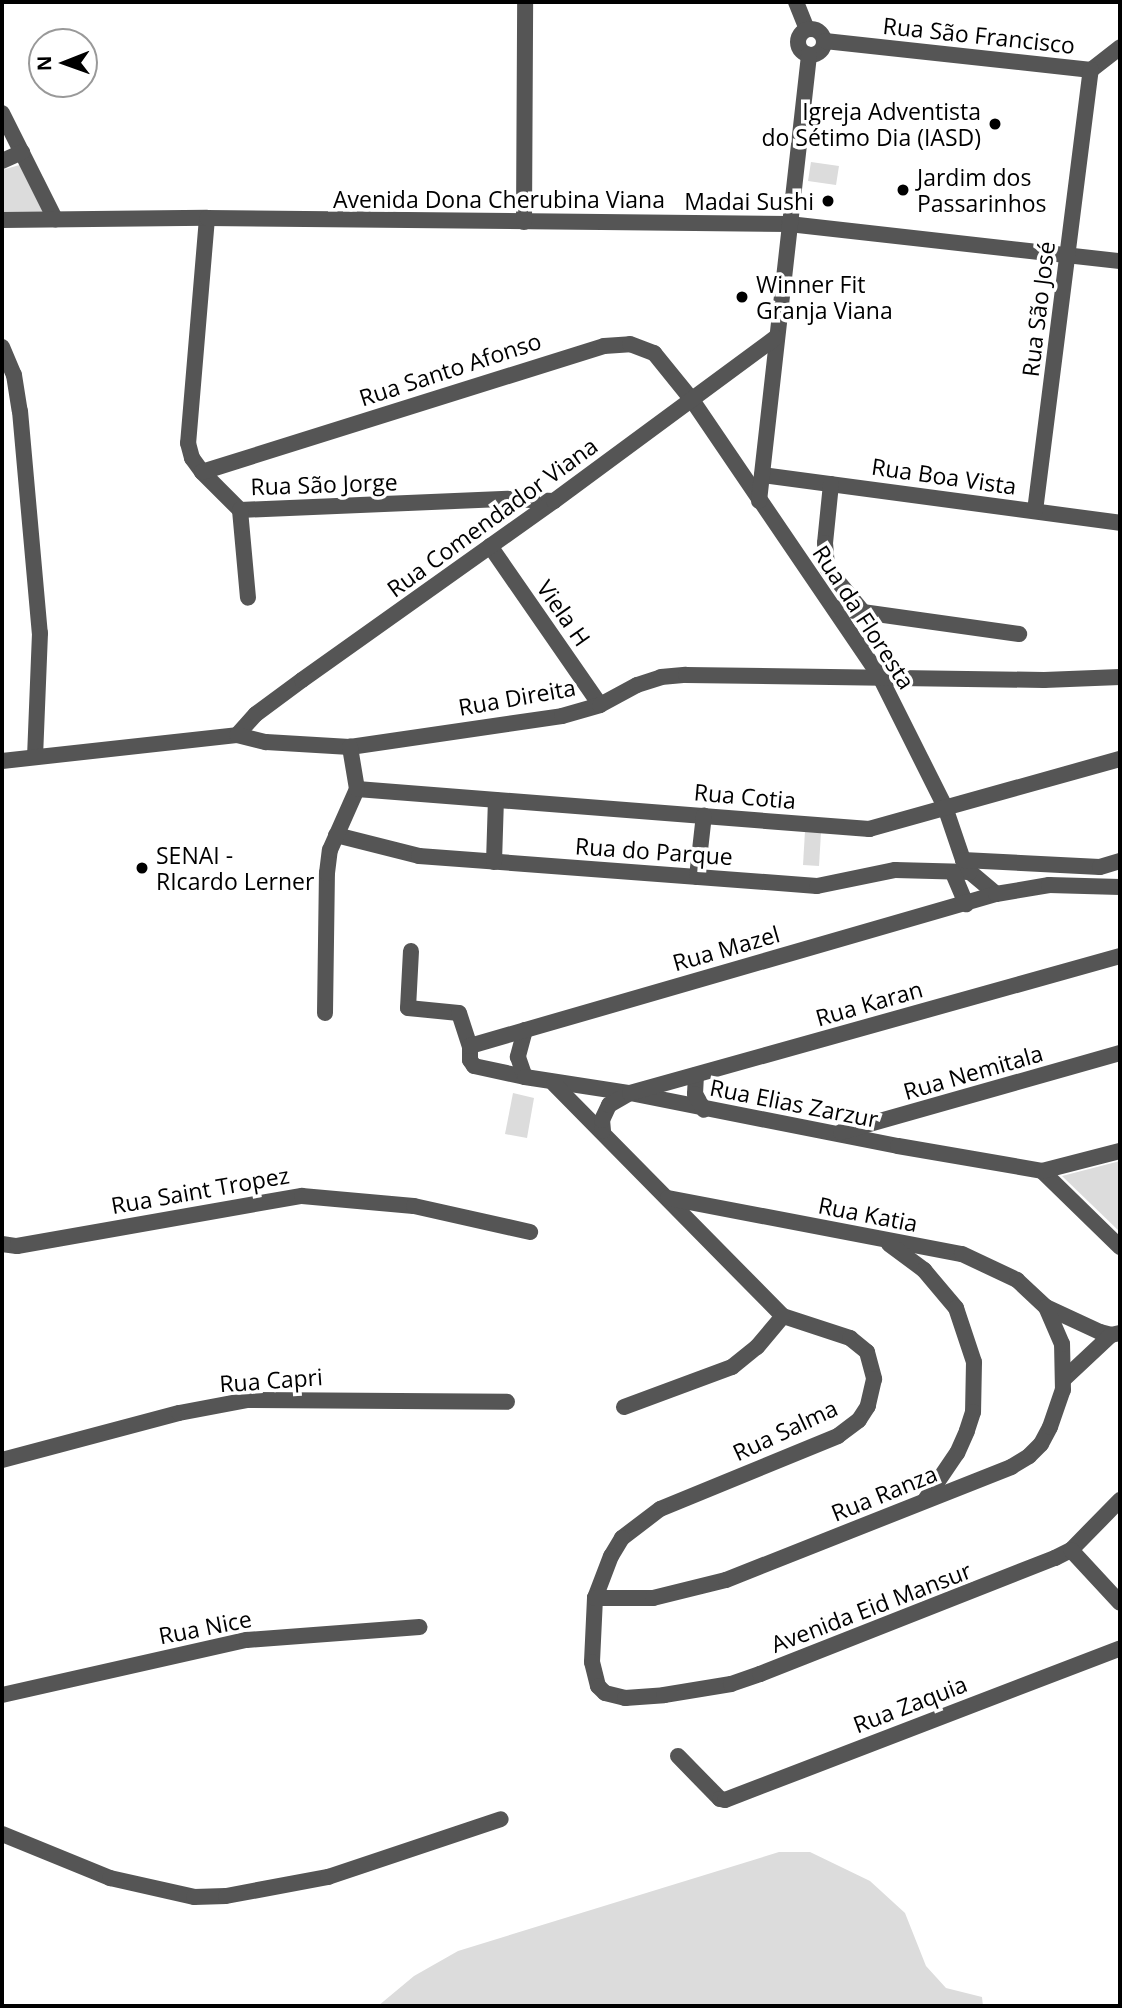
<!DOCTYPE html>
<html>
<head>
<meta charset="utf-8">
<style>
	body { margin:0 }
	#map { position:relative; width:1122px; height:2008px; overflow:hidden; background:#fff; font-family:"Open Sans",sans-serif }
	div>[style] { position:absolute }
	.green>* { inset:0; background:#dcdcdc }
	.minor>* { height:16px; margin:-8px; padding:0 8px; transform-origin:8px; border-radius:8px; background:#555 }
	.minor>.ring { margin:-8px; padding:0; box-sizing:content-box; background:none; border:16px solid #555; border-radius:50% }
	.dots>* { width:19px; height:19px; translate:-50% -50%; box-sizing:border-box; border:4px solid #fff; border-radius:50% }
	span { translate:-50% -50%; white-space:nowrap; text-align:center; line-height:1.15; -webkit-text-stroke:7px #fff; paint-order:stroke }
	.street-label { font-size:23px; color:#000 }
	.poi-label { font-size:23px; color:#000 }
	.right { translate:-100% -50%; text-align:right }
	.left { translate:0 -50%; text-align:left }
	.frame { position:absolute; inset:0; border:4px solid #000; pointer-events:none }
	.north { position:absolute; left:28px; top:28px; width:70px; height:70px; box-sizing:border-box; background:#fff; border:2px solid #999; border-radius:50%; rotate:269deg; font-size:19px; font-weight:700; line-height:28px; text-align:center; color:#000 }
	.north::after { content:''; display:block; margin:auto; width:24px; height:32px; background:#000; clip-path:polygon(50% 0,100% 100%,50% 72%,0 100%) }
</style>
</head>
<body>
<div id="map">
	<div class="green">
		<div style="clip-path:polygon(811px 162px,839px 166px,836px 185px,808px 181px)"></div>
		<div style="clip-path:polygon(23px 164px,50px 214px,2px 215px,2px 170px)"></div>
		<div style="clip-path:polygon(805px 831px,821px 832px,819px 866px,803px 865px)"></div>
		<div style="clip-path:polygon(513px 1093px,534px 1098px,527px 1138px,505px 1134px)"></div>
		<div style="clip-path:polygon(1120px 1161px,1120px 1232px,1062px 1176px)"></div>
		<div style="clip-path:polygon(779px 1852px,810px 1852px,870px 1881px,905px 1913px,926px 1966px,946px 1988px,982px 1997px,983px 2006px,378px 2006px,414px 1976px,458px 1951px)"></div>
	</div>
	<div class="minor">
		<div style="left:796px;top:2px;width:29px;rotate:68deg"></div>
		<div class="ring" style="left:798px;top:29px;width:10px;height:10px"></div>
		<div style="left:825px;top:41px;width:268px;rotate:6.2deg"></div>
		<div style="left:1091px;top:70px;width:37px;rotate:-38deg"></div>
		<div style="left:2px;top:113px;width:119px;rotate:63.4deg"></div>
		<div style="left:2px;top:161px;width:22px;rotate:-24deg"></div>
		<div style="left:207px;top:218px;width:226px;rotate:94.8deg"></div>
		<div style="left:188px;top:443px;width:16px;rotate:75deg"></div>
		<div style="left:192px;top:458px;width:17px;rotate:54deg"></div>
		<div style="left:202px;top:472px;width:54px;rotate:45deg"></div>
		<div style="left:240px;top:510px;width:268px;rotate:-2.4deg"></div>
		<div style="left:508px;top:499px;width:46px;rotate:2.5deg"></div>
		<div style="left:2px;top:220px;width:205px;rotate:-0.6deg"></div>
		<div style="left:207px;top:218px;width:582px;rotate:0.59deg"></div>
		<div style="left:789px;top:224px;width:333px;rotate:6.4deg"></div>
		<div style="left:524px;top:222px;width:220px;rotate:-89.7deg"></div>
		<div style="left:2px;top:347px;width:30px;rotate:67deg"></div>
		<div style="left:14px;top:375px;width:36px;rotate:81deg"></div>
		<div style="left:20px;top:411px;width:223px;rotate:84.9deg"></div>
		<div style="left:40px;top:633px;width:124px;rotate:92.3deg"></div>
		<div style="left:202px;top:472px;width:421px;rotate:-17.4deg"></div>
		<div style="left:604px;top:346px;width:26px;rotate:-4deg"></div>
		<div style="left:630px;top:344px;width:26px;rotate:21deg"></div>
		<div style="left:654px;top:353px;width:60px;rotate:51deg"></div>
		<div style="left:692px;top:400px;width:335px;rotate:55.8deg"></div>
		<div style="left:880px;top:677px;width:145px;rotate:63.4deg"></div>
		<div style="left:945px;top:807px;width:56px;rotate:71.2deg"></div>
		<div style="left:963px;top:860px;width:14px;rotate:60deg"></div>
		<div style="left:970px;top:872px;width:34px;rotate:40deg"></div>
		<div style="left:762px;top:475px;width:361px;rotate:7.6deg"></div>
		<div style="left:831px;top:484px;width:59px;rotate:95.8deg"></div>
		<div style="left:825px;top:543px;width:25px;rotate:85deg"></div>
		<div style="left:827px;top:568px;width:57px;rotate:50.7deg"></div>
		<div style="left:759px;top:501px;width:449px;rotate:-83.6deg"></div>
		<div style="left:240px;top:510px;width:88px;rotate:84.8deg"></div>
		<div style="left:1035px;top:511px;width:445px;rotate:-82.8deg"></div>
		<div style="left:490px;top:546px;width:193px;rotate:55.3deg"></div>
		<div style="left:834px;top:608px;width:187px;rotate:8deg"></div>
		<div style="left:237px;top:735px;width:28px;rotate:-48deg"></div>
		<div style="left:256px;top:714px;width:57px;rotate:-36.5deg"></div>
		<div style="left:302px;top:680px;width:309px;rotate:-35.4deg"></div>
		<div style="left:554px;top:501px;width:275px;rotate:-36.4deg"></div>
		<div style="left:2px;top:761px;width:236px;rotate:-6.3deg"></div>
		<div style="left:237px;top:735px;width:30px;rotate:14deg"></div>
		<div style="left:266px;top:742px;width:84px;rotate:3.4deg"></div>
		<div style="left:350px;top:747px;width:214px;rotate:-8.3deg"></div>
		<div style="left:562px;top:716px;width:40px;rotate:-16deg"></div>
		<div style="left:600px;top:705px;width:42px;rotate:-28.4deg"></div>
		<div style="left:637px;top:685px;width:25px;rotate:-18deg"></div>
		<div style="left:661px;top:677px;width:25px;rotate:-5deg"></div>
		<div style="left:686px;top:675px;width:358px;rotate:0.8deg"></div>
		<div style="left:1044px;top:680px;width:76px;rotate:-2.3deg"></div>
		<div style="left:357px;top:789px;width:514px;rotate:4.47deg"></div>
		<div style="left:869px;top:829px;width:261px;rotate:-15.6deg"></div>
		<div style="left:336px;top:835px;width:86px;rotate:14.2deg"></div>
		<div style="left:419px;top:856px;width:399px;rotate:4.3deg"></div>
		<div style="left:817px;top:886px;width:80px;rotate:-11.6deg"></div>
		<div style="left:895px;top:870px;width:75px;rotate:1.5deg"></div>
		<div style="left:963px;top:860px;width:137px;rotate:2.9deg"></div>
		<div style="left:1100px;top:867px;width:21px;rotate:-17deg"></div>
		<div style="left:494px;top:862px;width:62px;rotate:-88.2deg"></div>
		<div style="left:953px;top:873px;width:34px;rotate:67deg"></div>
		<div style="left:697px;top:877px;width:62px;rotate:-83.6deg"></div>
		<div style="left:411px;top:951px;width:57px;rotate:93deg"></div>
		<div style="left:408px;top:1008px;width:51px;rotate:5.6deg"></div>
		<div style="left:459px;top:1013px;width:35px;rotate:72deg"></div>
		<div style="left:470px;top:1046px;width:14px;rotate:90deg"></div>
		<div style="left:470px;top:1060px;width:7px;rotate:56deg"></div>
		<div style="left:474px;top:1066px;width:52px;rotate:12.2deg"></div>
		<div style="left:325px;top:1013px;width:140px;rotate:-89.2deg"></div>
		<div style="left:327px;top:873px;width:23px;rotate:-83deg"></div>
		<div style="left:330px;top:850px;width:67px;rotate:-66.1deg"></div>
		<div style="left:357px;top:789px;width:43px;rotate:-99.5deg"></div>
		<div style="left:525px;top:1030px;width:28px;rotate:105deg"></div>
		<div style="left:518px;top:1057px;width:21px;rotate:71deg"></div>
		<div style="left:525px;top:1077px;width:106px;rotate:8.7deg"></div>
		<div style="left:630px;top:1093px;width:273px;rotate:11.2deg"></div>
		<div style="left:898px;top:1146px;width:146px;rotate:9.8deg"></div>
		<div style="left:1042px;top:1171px;width:109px;rotate:44.3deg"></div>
		<div style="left:470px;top:1046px;width:548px;rotate:-16.12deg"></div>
		<div style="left:996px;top:894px;width:54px;rotate:-9.6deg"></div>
		<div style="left:1049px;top:885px;width:71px;rotate:1.6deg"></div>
		<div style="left:696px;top:1075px;width:19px;rotate:93deg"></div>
		<div style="left:695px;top:1094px;width:18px;rotate:61deg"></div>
		<div style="left:554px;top:1084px;width:326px;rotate:45.4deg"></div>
		<div style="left:783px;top:1316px;width:71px;rotate:18.2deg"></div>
		<div style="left:850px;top:1338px;width:22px;rotate:39deg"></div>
		<div style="left:867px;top:1352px;width:28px;rotate:75deg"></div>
		<div style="left:874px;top:1379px;width:28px;rotate:103deg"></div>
		<div style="left:868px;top:1406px;width:17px;rotate:123deg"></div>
		<div style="left:859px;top:1420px;width:26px;rotate:143deg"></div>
		<div style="left:838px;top:1436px;width:192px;rotate:157.7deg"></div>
		<div style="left:660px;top:1509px;width:48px;rotate:142.7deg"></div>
		<div style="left:622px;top:1538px;width:21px;rotate:121deg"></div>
		<div style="left:611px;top:1556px;width:45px;rotate:110.9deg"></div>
		<div style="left:595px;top:1598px;width:64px;rotate:92.7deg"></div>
		<div style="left:592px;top:1662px;width:25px;rotate:76deg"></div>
		<div style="left:598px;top:1686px;width:10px;rotate:45deg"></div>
		<div style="left:605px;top:1693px;width:21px;rotate:14deg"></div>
		<div style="left:625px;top:1698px;width:39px;rotate:-4deg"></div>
		<div style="left:664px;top:1695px;width:68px;rotate:-9.3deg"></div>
		<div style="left:731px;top:1684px;width:31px;rotate:-19deg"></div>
		<div style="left:760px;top:1674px;width:317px;rotate:-21.5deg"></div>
		<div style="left:1055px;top:1558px;width:18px;rotate:-27deg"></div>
		<div style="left:1071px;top:1550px;width:70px;rotate:-45.6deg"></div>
		<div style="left:603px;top:1131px;width:11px;rotate:-95deg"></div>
		<div style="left:602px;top:1120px;width:17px;rotate:-65deg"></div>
		<div style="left:609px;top:1105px;width:24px;rotate:-30deg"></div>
		<div style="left:630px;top:1093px;width:509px;rotate:-15.62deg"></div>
		<div style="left:841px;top:1132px;width:290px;rotate:-15.8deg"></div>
		<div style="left:1042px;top:1171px;width:81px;rotate:-14.4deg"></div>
		<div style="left:668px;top:1198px;width:299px;rotate:10.8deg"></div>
		<div style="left:962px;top:1254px;width:61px;rotate:25.3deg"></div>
		<div style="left:1017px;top:1280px;width:40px;rotate:43deg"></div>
		<div style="left:1046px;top:1307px;width:60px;rotate:24.8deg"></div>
		<div style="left:1100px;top:1332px;width:11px;rotate:15deg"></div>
		<div style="left:1111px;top:1335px;width:9px;rotate:-13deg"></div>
		<div style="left:2px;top:1244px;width:15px;rotate:8deg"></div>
		<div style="left:17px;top:1246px;width:289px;rotate:-10deg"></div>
		<div style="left:302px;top:1196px;width:112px;rotate:5.1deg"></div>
		<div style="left:414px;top:1206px;width:119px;rotate:12.6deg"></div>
		<div style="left:889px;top:1244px;width:44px;rotate:36.6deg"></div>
		<div style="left:924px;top:1270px;width:50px;rotate:49.9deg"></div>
		<div style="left:956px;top:1308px;width:57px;rotate:71.6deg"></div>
		<div style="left:974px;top:1362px;width:50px;rotate:91.1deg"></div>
		<div style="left:973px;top:1412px;width:20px;rotate:108deg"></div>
		<div style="left:967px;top:1431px;width:24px;rotate:114deg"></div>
		<div style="left:957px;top:1453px;width:57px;rotate:124.2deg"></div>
		<div style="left:1064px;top:1379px;width:64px;rotate:-43.1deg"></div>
		<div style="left:624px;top:1407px;width:115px;rotate:-20.3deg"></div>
		<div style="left:732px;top:1367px;width:32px;rotate:-39deg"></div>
		<div style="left:757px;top:1347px;width:40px;rotate:-50deg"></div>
		<div style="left:2px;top:1460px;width:183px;rotate:-14.9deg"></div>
		<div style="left:179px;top:1413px;width:70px;rotate:-10.7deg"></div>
		<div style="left:248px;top:1400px;width:259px;rotate:0.4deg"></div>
		<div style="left:1071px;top:1550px;width:72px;rotate:47.2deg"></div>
		<div style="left:595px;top:1598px;width:58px"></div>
		<div style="left:653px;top:1598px;width:75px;rotate:-13.9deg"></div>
		<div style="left:726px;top:1580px;width:307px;rotate:-21.6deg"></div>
		<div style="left:1011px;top:1467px;width:21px;rotate:-31deg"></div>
		<div style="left:1029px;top:1456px;width:17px;rotate:-45deg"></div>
		<div style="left:1041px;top:1444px;width:19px;rotate:-62deg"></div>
		<div style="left:1050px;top:1427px;width:39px;rotate:-71deg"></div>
		<div style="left:1063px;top:1390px;width:46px;rotate:-91.2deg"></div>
		<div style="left:1062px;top:1344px;width:40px;rotate:-113.4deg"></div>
		<div style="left:2px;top:1695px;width:251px;rotate:-12.7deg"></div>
		<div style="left:247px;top:1640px;width:173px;rotate:-4.3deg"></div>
		<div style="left:678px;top:1756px;width:60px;rotate:45.7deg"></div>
		<div style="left:720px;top:1799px;width:5px;rotate:11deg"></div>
		<div style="left:725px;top:1800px;width:423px;rotate:-21deg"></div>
		<div style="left:2px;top:1834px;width:117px;rotate:22.2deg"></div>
		<div style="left:110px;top:1878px;width:86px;rotate:12.7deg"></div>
		<div style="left:194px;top:1897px;width:32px;rotate:-2deg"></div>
		<div style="left:226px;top:1896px;width:104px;rotate:-10.6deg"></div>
		<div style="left:328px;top:1877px;width:182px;rotate:-18.5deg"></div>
	</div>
	<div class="dots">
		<div style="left:995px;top:124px;background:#000"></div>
		<div style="left:903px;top:190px;background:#000"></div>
		<div style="left:828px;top:201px;background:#000"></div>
		<div style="left:742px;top:297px;background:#000"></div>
		<div style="left:142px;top:868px;background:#000"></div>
	</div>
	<div class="street-label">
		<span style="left:979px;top:35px;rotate:6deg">Rua São Francisco</span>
		<span style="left:499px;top:199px">Avenida Dona Cherubina Viana</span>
		<span style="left:1038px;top:309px;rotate:-83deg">Rua São José</span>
		<span style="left:450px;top:369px;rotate:-18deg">Rua Santo Afonso</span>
		<span style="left:944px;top:476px;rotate:8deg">Rua Boa Vista</span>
		<span style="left:324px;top:484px;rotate:-2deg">Rua São Jorge</span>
		<span style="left:492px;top:517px;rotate:-36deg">Rua Comendador Viana</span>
		<span style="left:564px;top:613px;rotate:55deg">Viela H</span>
		<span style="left:864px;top:617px;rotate:57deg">Rua da Floresta</span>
		<span style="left:517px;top:697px;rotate:-10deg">Rua Direita</span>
		<span style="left:745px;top:796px;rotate:5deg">Rua Cotia</span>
		<span style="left:654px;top:851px;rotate:4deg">Rua do Parque</span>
		<span style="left:726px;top:948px;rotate:-16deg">Rua Mazel</span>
		<span style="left:869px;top:1003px;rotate:-16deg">Rua Karan</span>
		<span style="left:973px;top:1072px;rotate:-16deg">Rua Nemitala</span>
		<span style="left:794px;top:1103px;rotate:11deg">Rua Elias Zarzur</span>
		<span style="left:200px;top:1190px;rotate:-10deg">Rua Saint Tropez</span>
		<span style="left:868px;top:1214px;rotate:11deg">Rua Katia</span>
		<span style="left:271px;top:1380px;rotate:-4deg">Rua Capri</span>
		<span style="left:785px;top:1430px;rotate:-25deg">Rua Salma</span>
		<span style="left:884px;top:1493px;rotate:-22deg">Rua Ranza</span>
		<span style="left:871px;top:1607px;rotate:-21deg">Avenida Eid Mansur</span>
		<span style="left:205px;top:1627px;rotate:-11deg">Rua Nice</span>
		<span style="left:910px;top:1704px;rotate:-21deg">Rua Zaquia</span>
	</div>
	<div class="poi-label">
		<span class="right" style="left:981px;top:124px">Igreja Adventista<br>do Sétimo Dia (IASD)</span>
		<span class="left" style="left:917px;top:190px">Jardim dos<br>Passarinhos</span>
		<span class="right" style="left:814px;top:201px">Madai Sushi</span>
		<span class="left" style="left:756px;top:297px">Winner Fit<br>Granja Viana</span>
		<span class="left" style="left:156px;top:868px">SENAI -<br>RIcardo Lerner</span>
	</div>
	<div class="frame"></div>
	<div class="north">N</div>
</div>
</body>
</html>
